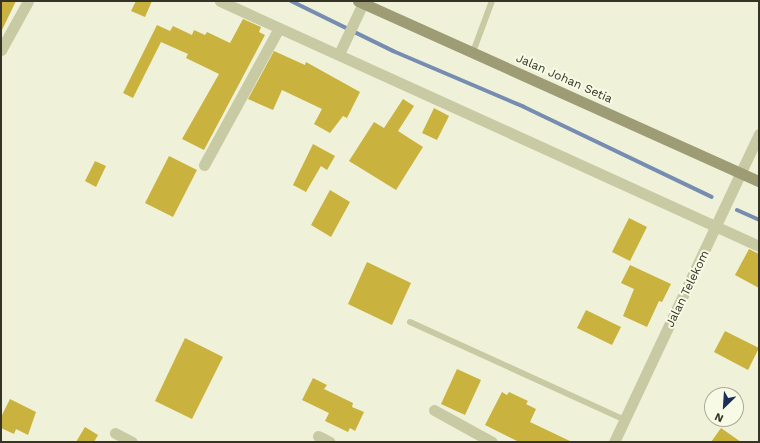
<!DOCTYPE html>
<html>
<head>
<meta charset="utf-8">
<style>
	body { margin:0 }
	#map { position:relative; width:760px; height:443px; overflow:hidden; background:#eff2d8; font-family:"Work Sans",sans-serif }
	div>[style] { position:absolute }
	.stream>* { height:4px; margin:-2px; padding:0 2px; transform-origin:2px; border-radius:2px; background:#768cb0 }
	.building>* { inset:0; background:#cab23e }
	.service>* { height:6px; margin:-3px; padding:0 3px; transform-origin:3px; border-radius:3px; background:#c8caa4 }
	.minor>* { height:11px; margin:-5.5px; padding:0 5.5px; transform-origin:5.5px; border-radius:5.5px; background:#c8caa4 }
	.tertiary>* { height:11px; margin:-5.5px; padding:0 5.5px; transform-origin:5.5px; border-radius:5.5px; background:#c8caa4 }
	.secondary>* { height:11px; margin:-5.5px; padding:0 5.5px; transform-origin:5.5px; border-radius:5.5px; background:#9e9c75 }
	span { translate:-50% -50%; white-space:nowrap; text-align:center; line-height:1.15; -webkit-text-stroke:4px #f7fae4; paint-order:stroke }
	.street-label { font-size:12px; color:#353426 }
	.frame { position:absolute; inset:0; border:2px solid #353426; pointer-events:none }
	.north { position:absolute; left:704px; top:387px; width:40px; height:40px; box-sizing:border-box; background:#f7fae4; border:1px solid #a9ab98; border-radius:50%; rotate:205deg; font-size:11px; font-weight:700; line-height:16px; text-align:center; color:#353426 }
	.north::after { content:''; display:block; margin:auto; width:14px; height:18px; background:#1a3058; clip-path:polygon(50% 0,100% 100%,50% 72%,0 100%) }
</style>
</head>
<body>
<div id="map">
	<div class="stream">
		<div style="left:291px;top:1px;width:114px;rotate:26.1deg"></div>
		<div style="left:393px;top:51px;width:142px;rotate:23.1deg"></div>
		<div style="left:524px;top:107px;width:208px;rotate:25.6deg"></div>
		<div style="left:737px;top:210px;width:24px;rotate:24deg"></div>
	</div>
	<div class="building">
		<div style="clip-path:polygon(1px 1px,16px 1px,1px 32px)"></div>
		<div style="clip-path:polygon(136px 1px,152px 1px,145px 17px,131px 11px)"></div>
		<div style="clip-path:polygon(243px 19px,261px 27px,259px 32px,265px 35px,204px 150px,182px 139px,219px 74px,186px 58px,188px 54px,161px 42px,133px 98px,123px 93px,157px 25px,170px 31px,173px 26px,192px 35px,194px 30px,205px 35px,207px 32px,230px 43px)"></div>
		<div style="clip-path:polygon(274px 51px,305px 65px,306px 62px,360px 92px,347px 118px,343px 116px,330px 133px,314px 124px,322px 109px,282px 90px,273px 110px,248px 99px)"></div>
		<div style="clip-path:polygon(403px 99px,414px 106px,398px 131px,423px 147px,396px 190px,349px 161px,374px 122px,384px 128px)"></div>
		<div style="clip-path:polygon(434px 108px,449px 116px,437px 140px,422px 133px)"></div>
		<div style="clip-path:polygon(313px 144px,335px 156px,327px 170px,321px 166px,306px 192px,293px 185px)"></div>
		<div style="clip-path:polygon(169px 156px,197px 170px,173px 217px,145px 203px)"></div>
		<div style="clip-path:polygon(95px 161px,106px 166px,96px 187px,85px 181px)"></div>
		<div style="clip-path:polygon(330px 190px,350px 202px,331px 237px,311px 225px)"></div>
		<div style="clip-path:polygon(629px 218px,647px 227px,630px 261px,612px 252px)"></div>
		<div style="clip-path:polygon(749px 249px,759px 254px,759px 288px,735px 275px)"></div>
		<div style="clip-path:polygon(367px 262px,411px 283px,392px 325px,348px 304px)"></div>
		<div style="clip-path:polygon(630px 265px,671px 284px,662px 302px,659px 301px,647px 327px,623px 316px,634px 289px,621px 283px)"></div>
		<div style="clip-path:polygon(586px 310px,621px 327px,612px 345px,577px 328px)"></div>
		<div style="clip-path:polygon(725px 331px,759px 348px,748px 370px,714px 352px)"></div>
		<div style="clip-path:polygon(185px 338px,223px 357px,192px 419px,155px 401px)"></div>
		<div style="clip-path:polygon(457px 369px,481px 380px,465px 415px,441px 404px)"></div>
		<div style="clip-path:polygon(313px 378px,327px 385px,324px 389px,353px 403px,352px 407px,364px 412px,355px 431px,350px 428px,348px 432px,325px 421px,329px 413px,302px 400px)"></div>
		<div style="clip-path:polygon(502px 392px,507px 395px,509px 392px,528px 401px,526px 404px,536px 409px,530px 422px,572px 442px,519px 442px,485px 425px)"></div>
		<div style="clip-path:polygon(10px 399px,36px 412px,28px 435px,16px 429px,14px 434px,1px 428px,1px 417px)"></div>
		<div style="clip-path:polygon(85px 427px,98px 435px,94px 442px,76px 442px)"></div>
		<div style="clip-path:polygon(721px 428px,741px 442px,711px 442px)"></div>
	</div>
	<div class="service">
		<div style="left:473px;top:52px;width:54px;rotate:-69.6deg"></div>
		<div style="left:410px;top:322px;width:236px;rotate:24.5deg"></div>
	</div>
	<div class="minor">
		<div style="left:220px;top:1px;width:592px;rotate:24.44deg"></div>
		<div style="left:1px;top:50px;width:56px;rotate:-61.1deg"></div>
		<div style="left:339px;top:54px;width:56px;rotate:-64.8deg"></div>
		<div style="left:204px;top:165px;width:156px;rotate:-61.3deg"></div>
		<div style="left:741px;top:172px;width:42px;rotate:-64.7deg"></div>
		<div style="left:434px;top:410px;width:66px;rotate:28.9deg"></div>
		<div style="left:115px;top:433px;width:19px;rotate:28deg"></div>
		<div style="left:318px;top:436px;width:13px;rotate:27deg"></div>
	</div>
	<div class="tertiary">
		<div style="left:614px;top:442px;width:298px;rotate:-64.8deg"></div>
	</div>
	<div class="secondary">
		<div style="left:358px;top:1px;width:440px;rotate:24.2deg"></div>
	</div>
	<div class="street-label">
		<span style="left:564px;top:79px;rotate:24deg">Jalan Johan Setia</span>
		<span style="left:688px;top:289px;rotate:-64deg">Jalan Telekom</span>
	</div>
	<div class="frame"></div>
	<div class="north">N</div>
</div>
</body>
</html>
